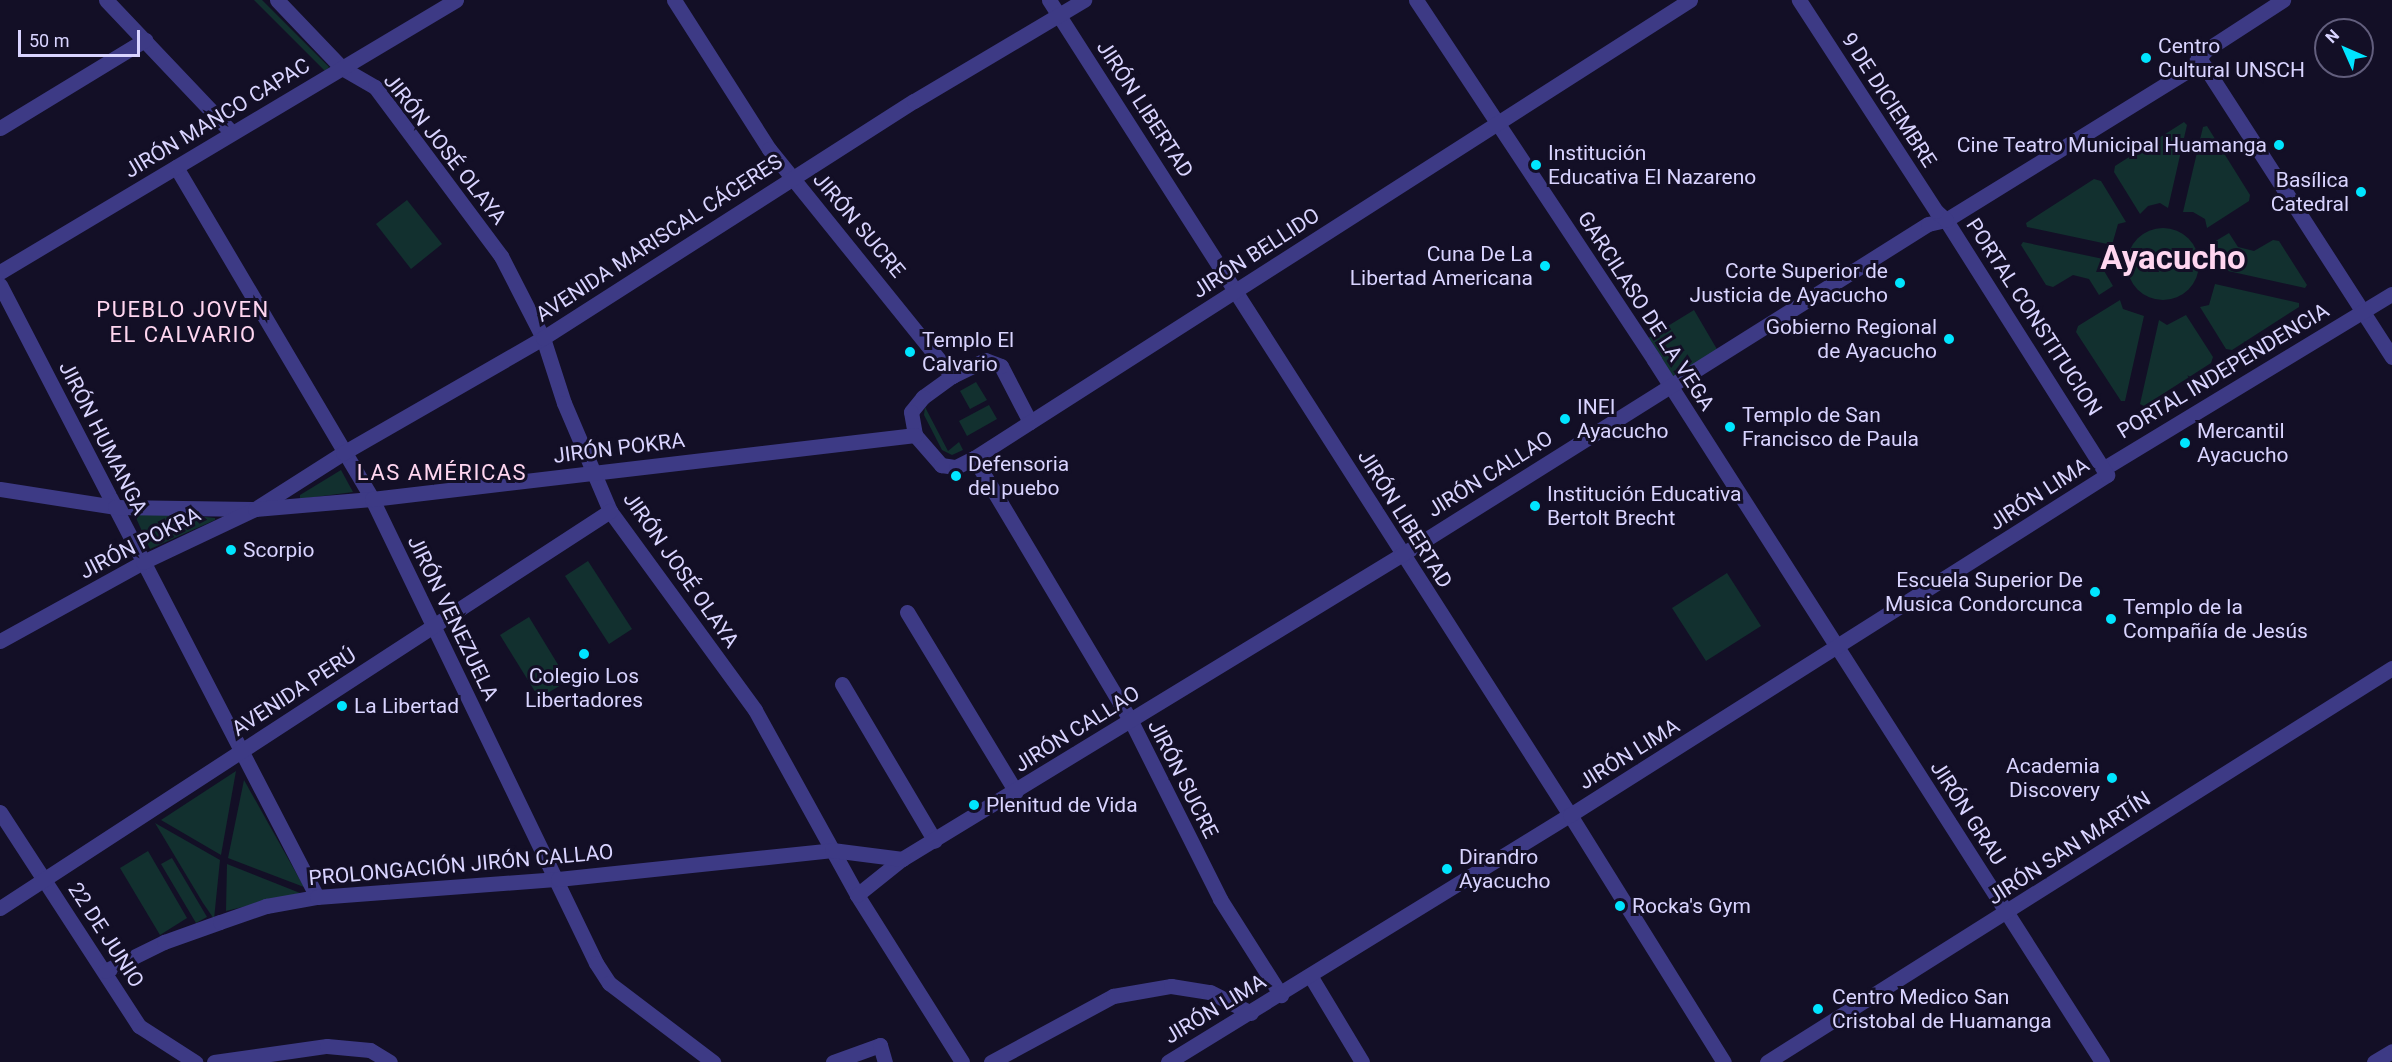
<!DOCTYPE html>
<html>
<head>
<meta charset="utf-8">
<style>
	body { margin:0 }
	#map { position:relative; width:2392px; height:1062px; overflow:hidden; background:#130f26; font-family:Roboto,sans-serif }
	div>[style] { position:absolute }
	.green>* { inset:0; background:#12302f }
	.round { border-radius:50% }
	.minor>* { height:15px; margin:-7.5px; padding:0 7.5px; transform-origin:7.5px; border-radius:7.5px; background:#3d3a85 }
	.tertiary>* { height:15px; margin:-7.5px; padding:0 7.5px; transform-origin:7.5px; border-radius:7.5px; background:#3d3a85 }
	.dots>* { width:16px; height:16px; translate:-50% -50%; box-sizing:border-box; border:3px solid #130f26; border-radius:50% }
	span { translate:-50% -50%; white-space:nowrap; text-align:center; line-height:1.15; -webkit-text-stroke:6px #130f26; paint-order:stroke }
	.poi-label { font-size:21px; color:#d9d4ff }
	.left { translate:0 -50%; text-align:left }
	.right { translate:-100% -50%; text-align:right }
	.street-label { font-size:21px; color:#d9d4ff }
	.neighbourhood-label { font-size:22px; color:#ffd6f0; letter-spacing:1.5px }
	.town-label { font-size:33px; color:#ffd6f0; font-weight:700 }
	.north { position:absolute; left:2314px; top:18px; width:60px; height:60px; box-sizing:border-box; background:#130f26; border:2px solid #625e7d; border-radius:50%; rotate:315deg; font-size:16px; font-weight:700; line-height:24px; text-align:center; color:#d9d4ff }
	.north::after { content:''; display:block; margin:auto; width:21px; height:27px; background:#00e5ff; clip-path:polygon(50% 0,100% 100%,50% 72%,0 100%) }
	.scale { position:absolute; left:18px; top:30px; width:122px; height:27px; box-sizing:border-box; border:3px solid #d9d4ff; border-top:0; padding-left:8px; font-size:18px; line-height:21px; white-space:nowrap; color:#d9d4ff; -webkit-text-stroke:4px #130f26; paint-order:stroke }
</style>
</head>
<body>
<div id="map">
	<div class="green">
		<div style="clip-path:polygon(254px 0,262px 0,329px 67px,325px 71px)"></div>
		<div style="clip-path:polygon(2184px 122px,2187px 125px,2168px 208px,2160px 203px,2148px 206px,2140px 214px,2114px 172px,2115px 166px)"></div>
		<div style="clip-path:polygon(2207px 126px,2250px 195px,2249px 201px,2207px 228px,2205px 219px,2193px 212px,2183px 212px,2203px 127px)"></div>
		<div style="clip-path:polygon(2094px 179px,2101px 181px,2126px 222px,2118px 224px,2112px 245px,2027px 227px,2026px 223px)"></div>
		<div style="clip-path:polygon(407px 200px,442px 244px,411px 269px,376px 224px)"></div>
		<div class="round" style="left:2127px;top:228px;width:72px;height:72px"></div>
		<div style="clip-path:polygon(2229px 233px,2238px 247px,2254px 251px,2273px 240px,2279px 241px,2307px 285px,2305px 288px,2219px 269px,2224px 260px,2214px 242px)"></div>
		<div style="clip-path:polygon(2023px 242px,2108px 260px,2103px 269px,2113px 286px,2099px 295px,2089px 279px,2073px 275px,2053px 287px,2046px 285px,2021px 245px)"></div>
		<div style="clip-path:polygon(2215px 284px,2299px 303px,2299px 307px,2232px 350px,2226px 349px,2200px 307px,2209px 305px)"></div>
		<div style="clip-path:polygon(2120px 300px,2123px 309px,2144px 316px,2125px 401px,2121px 401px,2076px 332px,2078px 326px)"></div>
		<div style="clip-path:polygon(1694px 310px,1718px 351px,1671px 380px,1645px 340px)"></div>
		<div style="clip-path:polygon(2186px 315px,2213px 357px,2211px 363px,2144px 406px,2140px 404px,2159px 320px,2167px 325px)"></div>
		<div style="clip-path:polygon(976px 382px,987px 400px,970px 409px,960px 391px)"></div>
		<div style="clip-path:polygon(989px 405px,997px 419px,967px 436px,959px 421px)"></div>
		<div style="clip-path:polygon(925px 407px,948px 451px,959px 442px,963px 450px,952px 455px,942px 450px,924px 415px)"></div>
		<div style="clip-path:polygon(341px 470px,353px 492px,300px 499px,300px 495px)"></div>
		<div style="clip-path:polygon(132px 509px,215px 518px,215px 520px,150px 549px)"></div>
		<div style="clip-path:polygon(588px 561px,632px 629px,609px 644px,565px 576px)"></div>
		<div style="clip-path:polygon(1727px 573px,1761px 626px,1706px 661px,1672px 608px)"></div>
		<div style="clip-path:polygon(529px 617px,568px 681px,539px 698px,500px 635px)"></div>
		<div style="clip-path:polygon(236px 771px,221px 855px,161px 820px)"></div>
		<div style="clip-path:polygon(244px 780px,304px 887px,228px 858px)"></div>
		<div style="clip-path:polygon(155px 823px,220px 860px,214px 919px,203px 903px)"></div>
		<div style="clip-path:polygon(148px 851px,187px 918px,160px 935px,120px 868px)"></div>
		<div style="clip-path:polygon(172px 858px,207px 917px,196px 923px,161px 864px)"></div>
		<div style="clip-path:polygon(227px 864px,300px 893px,226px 911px)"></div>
	</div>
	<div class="minor">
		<div style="left:106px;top:0;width:183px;rotate:46.5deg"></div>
		<div style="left:277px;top:0;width:94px;rotate:46.3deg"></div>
		<div style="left:342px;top:68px;width:38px;rotate:30deg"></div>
		<div style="left:375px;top:87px;width:211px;rotate:53.3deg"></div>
		<div style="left:501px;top:256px;width:92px;rotate:62.9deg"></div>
		<div style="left:543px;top:338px;width:68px;rotate:72.1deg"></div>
		<div style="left:564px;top:403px;width:117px;rotate:66.9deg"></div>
		<div style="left:610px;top:511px;width:246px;rotate:53.9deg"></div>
		<div style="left:755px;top:710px;width:211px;rotate:61.1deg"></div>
		<div style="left:857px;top:895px;width:197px;rotate:57.8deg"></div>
		<div style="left:674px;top:0;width:177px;rotate:57.5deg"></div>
		<div style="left:769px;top:149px;width:292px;rotate:51.1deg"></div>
		<div style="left:1049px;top:0;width:967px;rotate:57.41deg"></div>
		<div style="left:1570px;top:815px;width:291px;rotate:58.1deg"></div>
		<div style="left:1416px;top:0;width:432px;rotate:56.5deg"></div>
		<div style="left:1654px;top:360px;width:833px;rotate:57.45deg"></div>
		<div style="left:2198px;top:56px;width:358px;rotate:57.2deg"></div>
		<div style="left:0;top:128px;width:170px;rotate:-31.3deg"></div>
		<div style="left:176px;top:167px;width:386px;rotate:59.4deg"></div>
		<div style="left:372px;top:499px;width:515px;rotate:64.23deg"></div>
		<div style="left:596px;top:963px;width:24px;rotate:57deg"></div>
		<div style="left:609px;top:983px;width:131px;rotate:37.2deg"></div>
		<div style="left:0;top:272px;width:531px;rotate:-30.82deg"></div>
		<div style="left:0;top:285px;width:689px;rotate:62.62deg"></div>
		<div style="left:1030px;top:422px;width:63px;rotate:-117.4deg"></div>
		<div style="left:1001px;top:366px;width:17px;rotate:-159deg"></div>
		<div style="left:985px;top:360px;width:37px;rotate:154deg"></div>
		<div style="left:952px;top:376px;width:36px;rotate:144deg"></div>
		<div style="left:923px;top:397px;width:19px;rotate:129deg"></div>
		<div style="left:911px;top:412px;width:23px;rotate:80deg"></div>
		<div style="left:915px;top:435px;width:40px;rotate:49deg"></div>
		<div style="left:941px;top:465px;width:15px;rotate:8deg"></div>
		<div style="left:956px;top:467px;width:20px;rotate:-27deg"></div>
		<div style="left:974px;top:458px;width:850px;rotate:-32.61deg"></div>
		<div style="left:974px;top:458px;width:306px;rotate:59.2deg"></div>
		<div style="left:1131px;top:721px;width:199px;rotate:63.4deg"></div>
		<div style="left:1220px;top:899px;width:114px;rotate:57.6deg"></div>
		<div style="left:2106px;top:467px;width:334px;rotate:-31.2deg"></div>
		<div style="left:0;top:489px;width:116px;rotate:8.9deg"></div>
		<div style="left:115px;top:507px;width:137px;rotate:0.8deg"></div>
		<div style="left:255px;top:509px;width:104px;rotate:-32.5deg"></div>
		<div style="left:343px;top:453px;width:231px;rotate:-29.9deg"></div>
		<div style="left:543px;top:338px;width:440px;rotate:-32.6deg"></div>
		<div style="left:914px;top:101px;width:198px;rotate:-30.7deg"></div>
		<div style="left:907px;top:612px;width:210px;rotate:58.8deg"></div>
		<div style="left:0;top:641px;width:163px;rotate:-28.9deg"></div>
		<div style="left:143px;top:562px;width:124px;rotate:-25.3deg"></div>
		<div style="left:255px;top:509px;width:117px;rotate:-4.9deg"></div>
		<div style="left:372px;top:499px;width:547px;rotate:-6.72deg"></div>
		<div style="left:842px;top:684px;width:182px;rotate:59.4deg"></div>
		<div style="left:0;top:812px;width:255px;rotate:57deg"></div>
		<div style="left:139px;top:1026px;width:67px;rotate:32.7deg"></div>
		<div style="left:857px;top:895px;width:58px;rotate:-38.7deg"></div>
		<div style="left:902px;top:859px;width:584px;rotate:-31.35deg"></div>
		<div style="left:1401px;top:555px;width:622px;rotate:-32.13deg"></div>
		<div style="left:1928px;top:224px;width:18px;rotate:-13deg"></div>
		<div style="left:1946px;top:220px;width:286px;rotate:-31.7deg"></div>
		<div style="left:2189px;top:70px;width:26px;rotate:-50deg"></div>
		<div style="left:2206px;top:50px;width:92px;rotate:-33deg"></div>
		<div style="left:0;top:908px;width:728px;rotate:-33.06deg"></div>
		<div style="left:105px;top:971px;width:66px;rotate:-26.2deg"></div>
		<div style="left:164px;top:942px;width:59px;rotate:-19.7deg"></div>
		<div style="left:220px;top:922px;width:49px;rotate:-19.2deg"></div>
		<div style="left:266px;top:906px;width:52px;rotate:-10deg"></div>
		<div style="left:317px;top:897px;width:242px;rotate:-4.3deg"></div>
		<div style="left:558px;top:879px;width:276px;rotate:-6deg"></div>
		<div style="left:832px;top:850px;width:71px;rotate:7.3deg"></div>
		<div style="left:1311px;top:977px;width:99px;rotate:59deg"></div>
		<div style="left:214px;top:1062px;width:114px;rotate:-8.1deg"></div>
		<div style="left:327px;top:1046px;width:43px;rotate:5.3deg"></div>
		<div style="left:370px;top:1050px;width:23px;rotate:31deg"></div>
		<div style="left:833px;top:1062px;width:50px;rotate:-19.9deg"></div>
		<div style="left:880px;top:1045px;width:18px;rotate:74deg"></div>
		<div style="left:991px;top:1062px;width:139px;rotate:-28.4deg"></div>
		<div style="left:1113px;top:996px;width:59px;rotate:-9.8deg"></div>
		<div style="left:1171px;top:986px;width:39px;rotate:9deg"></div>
		<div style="left:1210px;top:992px;width:46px;rotate:27.1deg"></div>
		<div style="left:1168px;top:1062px;width:472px;rotate:-31.6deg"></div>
		<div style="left:1570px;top:815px;width:636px;rotate:-32.34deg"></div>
		<div style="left:2107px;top:475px;width:302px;rotate:-122.3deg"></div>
		<div style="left:1946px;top:220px;width:13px;rotate:-138deg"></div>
		<div style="left:1936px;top:211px;width:252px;rotate:-123deg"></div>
		<div style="left:2374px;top:1062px;width:21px;rotate:-31deg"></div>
	</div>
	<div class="tertiary">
		<div style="left:1767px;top:1062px;width:739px;rotate:-32.23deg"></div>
	</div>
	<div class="dots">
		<div style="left:2146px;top:58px;background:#00e5ff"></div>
		<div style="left:2279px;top:145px;background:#00e5ff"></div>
		<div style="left:1536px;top:165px;background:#00e5ff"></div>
		<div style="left:2361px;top:192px;background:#00e5ff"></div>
		<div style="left:1545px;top:266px;background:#00e5ff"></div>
		<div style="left:1900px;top:283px;background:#00e5ff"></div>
		<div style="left:1949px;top:339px;background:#00e5ff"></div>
		<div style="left:910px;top:352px;background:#00e5ff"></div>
		<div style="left:1565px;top:419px;background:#00e5ff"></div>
		<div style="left:1730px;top:427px;background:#00e5ff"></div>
		<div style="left:2185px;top:443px;background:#00e5ff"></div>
		<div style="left:956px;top:476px;background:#00e5ff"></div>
		<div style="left:1535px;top:506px;background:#00e5ff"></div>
		<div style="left:231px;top:550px;background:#00e5ff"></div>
		<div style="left:2095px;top:592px;background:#00e5ff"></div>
		<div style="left:2111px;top:619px;background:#00e5ff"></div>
		<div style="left:584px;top:654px;background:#00e5ff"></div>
		<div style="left:342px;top:706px;background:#00e5ff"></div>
		<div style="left:2112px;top:778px;background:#00e5ff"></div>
		<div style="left:974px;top:805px;background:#00e5ff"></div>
		<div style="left:1447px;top:869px;background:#00e5ff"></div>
		<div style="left:1620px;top:906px;background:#00e5ff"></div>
		<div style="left:1818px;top:1009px;background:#00e5ff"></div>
	</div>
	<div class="poi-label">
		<span class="left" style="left:2158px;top:58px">Centro<br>Cultural UNSCH</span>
		<span class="right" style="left:2267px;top:145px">Cine Teatro Municipal Huamanga</span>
		<span class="left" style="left:1548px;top:165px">Institución<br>Educativa El Nazareno</span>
		<span class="right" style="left:2349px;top:192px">Basílica<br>Catedral</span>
		<span class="right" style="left:1533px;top:266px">Cuna De La<br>Libertad Americana</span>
		<span class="right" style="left:1888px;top:283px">Corte Superior de<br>Justicia de Ayacucho</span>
		<span class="right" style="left:1937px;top:339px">Gobierno Regional<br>de Ayacucho</span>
		<span class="left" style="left:922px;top:352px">Templo El<br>Calvario</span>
		<span class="left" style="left:1577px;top:419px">INEI<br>Ayacucho</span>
		<span class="left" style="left:1742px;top:427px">Templo de San<br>Francisco de Paula</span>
		<span class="left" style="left:2197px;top:443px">Mercantil<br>Ayacucho</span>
		<span class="left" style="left:968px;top:476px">Defensoria<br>del puebo</span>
		<span class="left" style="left:1547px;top:506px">Institución Educativa<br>Bertolt Brecht</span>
		<span class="left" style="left:243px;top:550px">Scorpio</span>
		<span class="right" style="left:2083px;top:592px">Escuela Superior De<br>Musica Condorcunca</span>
		<span class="left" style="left:2123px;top:619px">Templo de la<br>Compañía de Jesús</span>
		<span style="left:584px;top:688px">Colegio Los<br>Libertadores</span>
		<span class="left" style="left:354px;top:706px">La Libertad</span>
		<span class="right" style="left:2100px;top:778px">Academia<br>Discovery</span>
		<span class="left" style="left:986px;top:805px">Plenitud de Vida</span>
		<span class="left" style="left:1459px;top:869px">Dirandro<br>Ayacucho</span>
		<span class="left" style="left:1632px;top:906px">Rocka's Gym</span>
		<span class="left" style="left:1832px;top:1009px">Centro Medico San<br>Cristobal de Huamanga</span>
	</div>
	<div class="street-label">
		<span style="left:1889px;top:100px;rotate:57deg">9 DE DICIEMBRE</span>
		<span style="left:1145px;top:109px;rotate:57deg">JIRÓN LIBERTAD</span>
		<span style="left:217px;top:118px;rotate:-31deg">JIRÓN MANCO CAPAC</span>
		<span style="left:445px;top:149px;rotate:52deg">JIRÓN JOSÉ OLAYA</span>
		<span style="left:859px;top:225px;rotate:50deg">JIRÓN SUCRE</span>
		<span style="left:659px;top:238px;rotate:-33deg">AVENIDA MARISCAL CÁCERES</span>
		<span style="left:1256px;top:253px;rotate:-33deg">JIRÓN BELLIDO</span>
		<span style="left:1646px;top:311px;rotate:57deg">GARCILASO DE LA VEGA</span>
		<span style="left:2034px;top:317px;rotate:57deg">PORTAL CONSTITUCION</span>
		<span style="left:2223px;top:371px;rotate:-31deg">PORTAL INDEPENDENCIA</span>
		<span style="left:103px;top:438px;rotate:63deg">JIRÓN HUMANGA</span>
		<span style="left:619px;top:448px;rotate:-7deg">JIRÓN POKRA</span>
		<span style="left:1490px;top:474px;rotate:-32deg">JIRÓN CALLAO</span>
		<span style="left:2039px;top:494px;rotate:-33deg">JIRÓN LIMA</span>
		<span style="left:1405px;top:519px;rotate:58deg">JIRÓN LIBERTAD</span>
		<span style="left:140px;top:543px;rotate:-27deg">JIRÓN POKRA</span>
		<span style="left:681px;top:570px;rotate:55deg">JIRÓN JOSÉ OLAYA</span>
		<span style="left:453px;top:618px;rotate:64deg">JIRÓN VENEZUELA</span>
		<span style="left:294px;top:692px;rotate:-33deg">AVENIDA PERÚ</span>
		<span style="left:1077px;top:729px;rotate:-32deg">JIRÓN CALLAO</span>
		<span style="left:1629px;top:754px;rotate:-32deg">JIRÓN LIMA</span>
		<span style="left:1183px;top:779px;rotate:63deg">JIRÓN SUCRE</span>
		<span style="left:1968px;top:813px;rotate:57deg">JIRÓN GRAU</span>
		<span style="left:2069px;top:848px;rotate:-33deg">JIRÓN SAN MARTÍN</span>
		<span style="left:461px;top:865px;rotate:-5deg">PROLONGACIÓN JIRÓN CALLAO</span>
		<span style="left:106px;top:935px;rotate:57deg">22 DE JUNIO</span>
		<span style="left:1215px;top:1009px;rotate:-31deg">JIRÓN LIMA</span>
	</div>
	<div class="neighbourhood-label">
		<span style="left:183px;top:322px">PUEBLO JOVEN<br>EL CALVARIO</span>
		<span style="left:442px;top:473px">LAS AMÉRICAS</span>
	</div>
	<div class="town-label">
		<span style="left:2173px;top:258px">Ayacucho</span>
	</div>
	<div class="north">N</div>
	<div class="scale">50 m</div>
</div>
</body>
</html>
